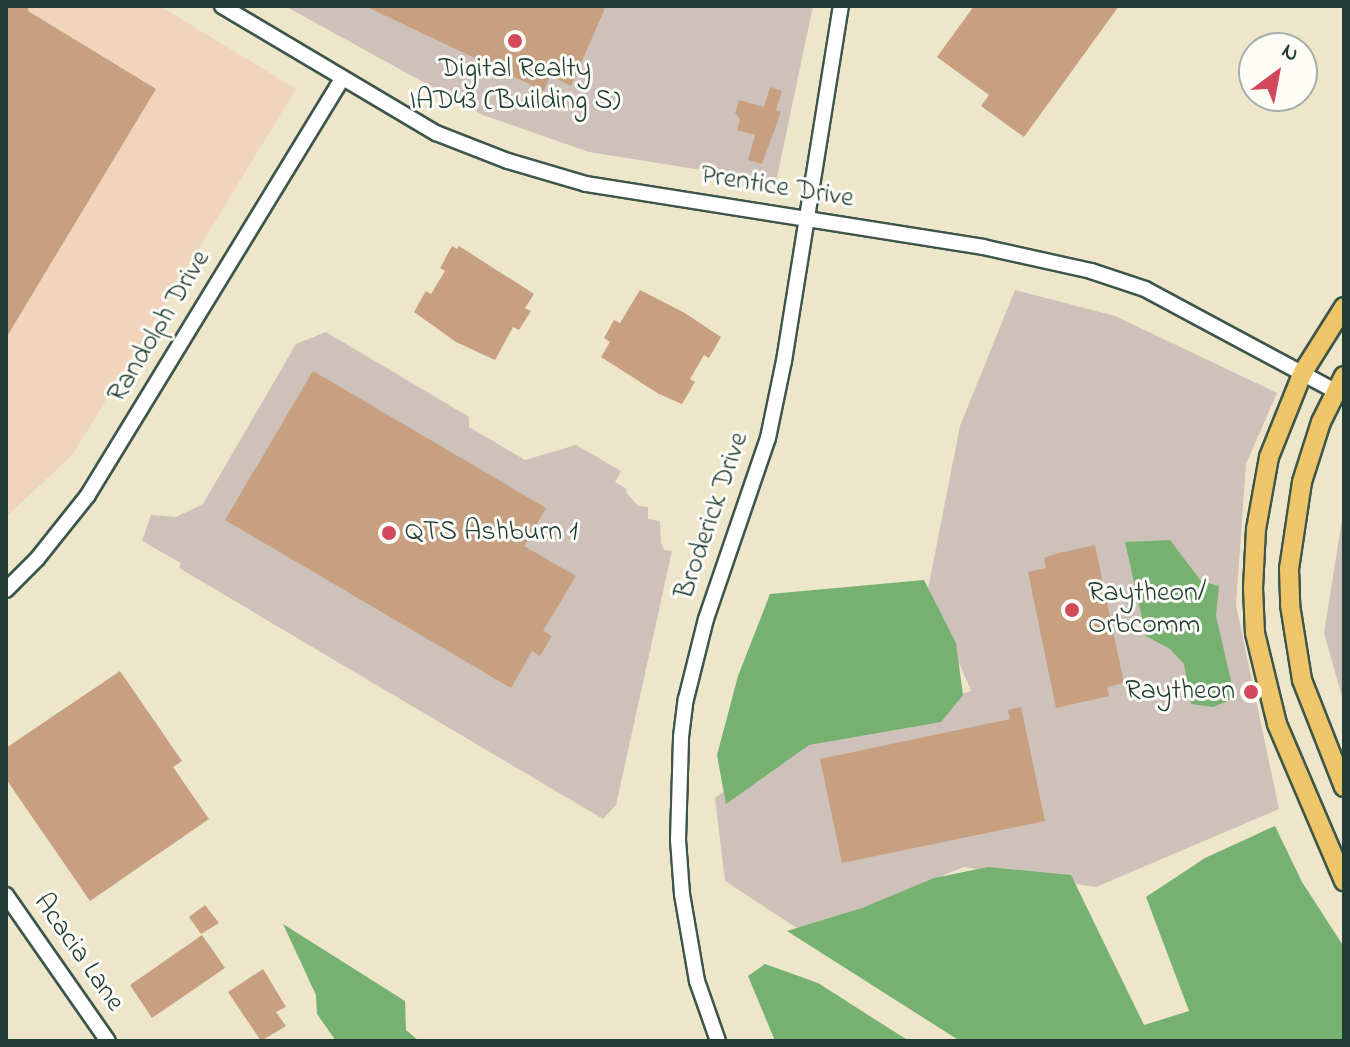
<!DOCTYPE html>
<html>
<head>
<meta charset="utf-8">
<style>
	body { margin:0 }
	#map { position:relative; width:1350px; height:1047px; overflow:hidden; background:#eee6ca; font-family:"Indie Flower",sans-serif }
	div>[style] { position:absolute }
	.built>* { inset:0; background:#f0d5bc }
	.industrial>* { inset:0; background:#cec1b9 }
	.forest>* { inset:0; background:#76b171 }
	.building>* { inset:0; background:#c6a080 }
	.roads { filter:drop-shadow(2px 0 #3e564a) drop-shadow(-2px 0 #3e564a) drop-shadow(0 2px #3e564a) drop-shadow(0 -2px #3e564a) }
	.minor>* { height:14px; margin:-7px; padding:0 7px; transform-origin:7px; border-radius:7px; background:#fff }
	.major>* { height:18px; margin:-9px; padding:0 9px; transform-origin:9px; border-radius:9px; background:#eec569 }
	.dots>* { width:22px; height:22px; translate:-50% -50%; box-sizing:border-box; border:4px solid #fdfcf7; border-radius:50% }
	span { translate:-50% -50%; white-space:nowrap; text-align:center; line-height:1.15; -webkit-text-stroke:6px #fdfcf7; paint-order:stroke }
	.poi-label { font-size:28px; color:#1f3d34 }
	.left { translate:0 -50%; text-align:left }
	.right { translate:-100% -50%; text-align:right }
	.street-label { font-size:28px; color:#1f3d34 }
	.frame { position:absolute; inset:0; border:8px solid #1f3d34; pointer-events:none }
	.north { position:absolute; left:1238px; top:32px; width:80px; height:80px; box-sizing:border-box; background:#fdfcf7; border:2px solid #a4b0a9; border-radius:50%; rotate:32deg; font-size:22px; font-weight:700; line-height:32px; text-align:center; color:#1f3d34 }
	.north::after { content:''; display:block; margin:auto; width:28px; height:36px; background:#d1495b; clip-path:polygon(50% 0,100% 100%,50% 72%,0 100%) }
</style>
</head>
<body>
<div id="map">
	<div class="built">
		<div style="clip-path:polygon(6px 6px,160px 6px,296px 89px,73px 454px,6px 517px)"></div>
	</div>
	<div class="industrial">
		<div style="clip-path:polygon(285px 6px,813px 6px,776px 182px,589px 152px,483px 115px)"></div>
		<div style="clip-path:polygon(1015px 290px,1115px 316px,1277px 393px,1246px 464px,1236px 605px,1279px 809px,1096px 887px,964px 867px,803px 932px,725px 881px,715px 798px,800px 738px,971px 691px,928px 589px,960px 426px)"></div>
		<div style="clip-path:polygon(326px 332px,469px 417px,469px 427px,525px 460px,576px 445px,621px 471px,615px 482px,627px 489px,626px 492px,638px 506px,648px 507px,648px 519px,660px 521px,661px 543px,664px 550px,672px 551px,616px 805px,603px 819px,179px 568px,181px 563px,142px 541px,151px 515px,176px 517px,203px 504px,296px 344px)"></div>
		<div style="clip-path:polygon(1344px 507px,1344px 704px,1324px 633px)"></div>
	</div>
	<div class="forest">
		<div style="clip-path:polygon(1170px 540px,1201px 581px,1219px 586px,1216px 616px,1235px 698px,1213px 707px,1191px 704px,1184px 664px,1170px 649px,1146px 636px,1125px 542px)"></div>
		<div style="clip-path:polygon(924px 580px,956px 643px,963px 695px,941px 722px,809px 745px,726px 804px,717px 755px,738px 676px,770px 594px)"></div>
		<div style="clip-path:polygon(1275px 826px,1302px 882px,1344px 947px,1344px 1041px,960px 1041px,787px 931px,862px 908px,934px 878px,988px 867px,1071px 875px,1144px 1025px,1189px 1011px,1146px 897px,1205px 858px)"></div>
		<div style="clip-path:polygon(283px 924px,405px 1001px,406px 1030px,419px 1041px,336px 1041px,317px 1014px,316px 995px)"></div>
		<div style="clip-path:polygon(765px 964px,818px 983px,909px 1041px,775px 1041px,748px 976px)"></div>
	</div>
	<div class="building">
		<div style="clip-path:polygon(6px 6px,28px 6px,28px 11px,156px 89px,6px 338px)"></div>
		<div style="clip-path:polygon(365px 6px,606px 6px,571px 86px,550px 75px,544px 91px)"></div>
		<div style="clip-path:polygon(974px 6px,1119px 6px,1024px 137px,981px 106px,989px 95px,937px 57px)"></div>
		<div style="clip-path:polygon(770px 87px,782px 91px,776px 110px,781px 112px,762px 164px,748px 160px,755px 135px,737px 130px,740px 119px,735px 113px,739px 100px,764px 107px)"></div>
		<div style="clip-path:polygon(452px 246px,457px 249px,459px 246px,534px 294px,525px 308px,531px 311px,519px 330px,513px 327px,495px 360px,456px 342px,414px 312px,426px 291px,431px 294px,445px 271px,440px 268px)"></div>
		<div style="clip-path:polygon(640px 290px,685px 313px,721px 337px,709px 358px,704px 355px,690px 379px,695px 382px,682px 404px,659px 394px,601px 357px,610px 342px,604px 338px,614px 320px,620px 323px)"></div>
		<div style="clip-path:polygon(313px 371px,546px 508px,524px 546px,576px 576px,543px 631px,552px 636px,540px 656px,532px 651px,511px 688px,225px 520px)"></div>
		<div style="clip-path:polygon(1095px 545px,1124px 683px,1107px 687px,1109px 696px,1056px 708px,1028px 572px,1046px 568px,1044px 558px,1055px 554px)"></div>
		<div style="clip-path:polygon(120px 671px,182px 761px,173px 767px,209px 819px,90px 901px,6px 779px,6px 748px)"></div>
		<div style="clip-path:polygon(1021px 707px,1045px 821px,842px 863px,820px 759px,1010px 719px,1008px 710px)"></div>
		<div style="clip-path:polygon(205px 905px,219px 923px,201px 934px,189px 917px)"></div>
		<div style="clip-path:polygon(202px 935px,225px 968px,152px 1018px,130px 985px)"></div>
		<div style="clip-path:polygon(263px 969px,286px 1007px,276px 1012px,286px 1026px,261px 1041px,228px 992px)"></div>
	</div>
	<div class="roads">
		<div class="minor">
			<div style="left:222px;top:6px;width:249px;rotate:30.7deg"></div>
			<div style="left:436px;top:133px;width:77px;rotate:21.3deg"></div>
			<div style="left:508px;top:161px;width:81px;rotate:16.4deg"></div>
			<div style="left:586px;top:184px;width:402px;rotate:9deg"></div>
			<div style="left:983px;top:247px;width:111px;rotate:12.5deg"></div>
			<div style="left:1091px;top:271px;width:57px;rotate:18.4deg"></div>
			<div style="left:1145px;top:289px;width:216px;rotate:28.2deg"></div>
			<div style="left:6px;top:590px;width:44px;rotate:-45deg"></div>
			<div style="left:37px;top:559px;width:82px;rotate:-51.4deg"></div>
			<div style="left:88px;top:495px;width:487px;rotate:-58.6deg"></div>
			<div style="left:6px;top:895px;width:178px;rotate:55.1deg"></div>
			<div style="left:718px;top:1041px;width:64px;rotate:-109.3deg"></div>
			<div style="left:697px;top:981px;width:88px;rotate:-99.8deg"></div>
			<div style="left:682px;top:894px;width:54px;rotate:-94.2deg"></div>
			<div style="left:678px;top:840px;width:103px;rotate:-88.3deg"></div>
			<div style="left:681px;top:737px;width:38px;rotate:-83deg"></div>
			<div style="left:686px;top:699px;width:82px;rotate:-76deg"></div>
			<div style="left:706px;top:619px;width:191px;rotate:-71.1deg"></div>
			<div style="left:768px;top:438px;width:79px;rotate:-78.3deg"></div>
			<div style="left:784px;top:361px;width:360px;rotate:-80.9deg"></div>
		</div>
		<div class="major">
			<div style="left:1344px;top:307px;width:77px;rotate:122.2deg"></div>
			<div style="left:1303px;top:372px;width:92px;rotate:111.8deg"></div>
			<div style="left:1269px;top:457px;width:73px;rotate:100.2deg"></div>
			<div style="left:1256px;top:529px;width:59px;rotate:92.9deg"></div>
			<div style="left:1253px;top:588px;width:45px;rotate:87.5deg"></div>
			<div style="left:1255px;top:633px;width:94px;rotate:76.4deg"></div>
			<div style="left:1277px;top:724px;width:171px;rotate:66.9deg"></div>
			<div style="left:1344px;top:376px;width:51px;rotate:116.6deg"></div>
			<div style="left:1321px;top:422px;width:63px;rotate:107.6deg"></div>
			<div style="left:1302px;top:482px;width:88px;rotate:98.5deg"></div>
			<div style="left:1289px;top:569px;width:36px;rotate:88deg"></div>
			<div style="left:1290px;top:605px;width:76px;rotate:80.9deg"></div>
			<div style="left:1302px;top:680px;width:115px;rotate:68.6deg"></div>
		</div>
	</div>
	<div class="dots">
		<div style="left:515px;top:41px;background:#d1495b"></div>
		<div style="left:389px;top:533px;background:#d1495b"></div>
		<div style="left:1072px;top:610px;background:#d1495b"></div>
		<div style="left:1251px;top:692px;background:#d1495b"></div>
	</div>
	<div class="poi-label">
		<span style="left:515px;top:86px">Digital Realty<br>IAD43 (Building S)</span>
		<span class="left" style="left:405px;top:533px">QTS Ashburn 1</span>
		<span class="left" style="left:1088px;top:610px">Raytheon/<br>Orbcomm</span>
		<span class="right" style="left:1235px;top:692px">Raytheon</span>
	</div>
	<div class="street-label">
		<span style="left:777px;top:188px;rotate:9deg">Prentice Drive</span>
		<span style="left:160px;top:327px;rotate:-59deg">Randolph Drive</span>
		<span style="left:713px;top:516px;rotate:-71deg">Broderick Drive</span>
		<span style="left:78px;top:953px;rotate:55deg">Acacia Lane</span>
	</div>
	<div class="frame"></div>
	<div class="north">N</div>
</div>
</body>
</html>
